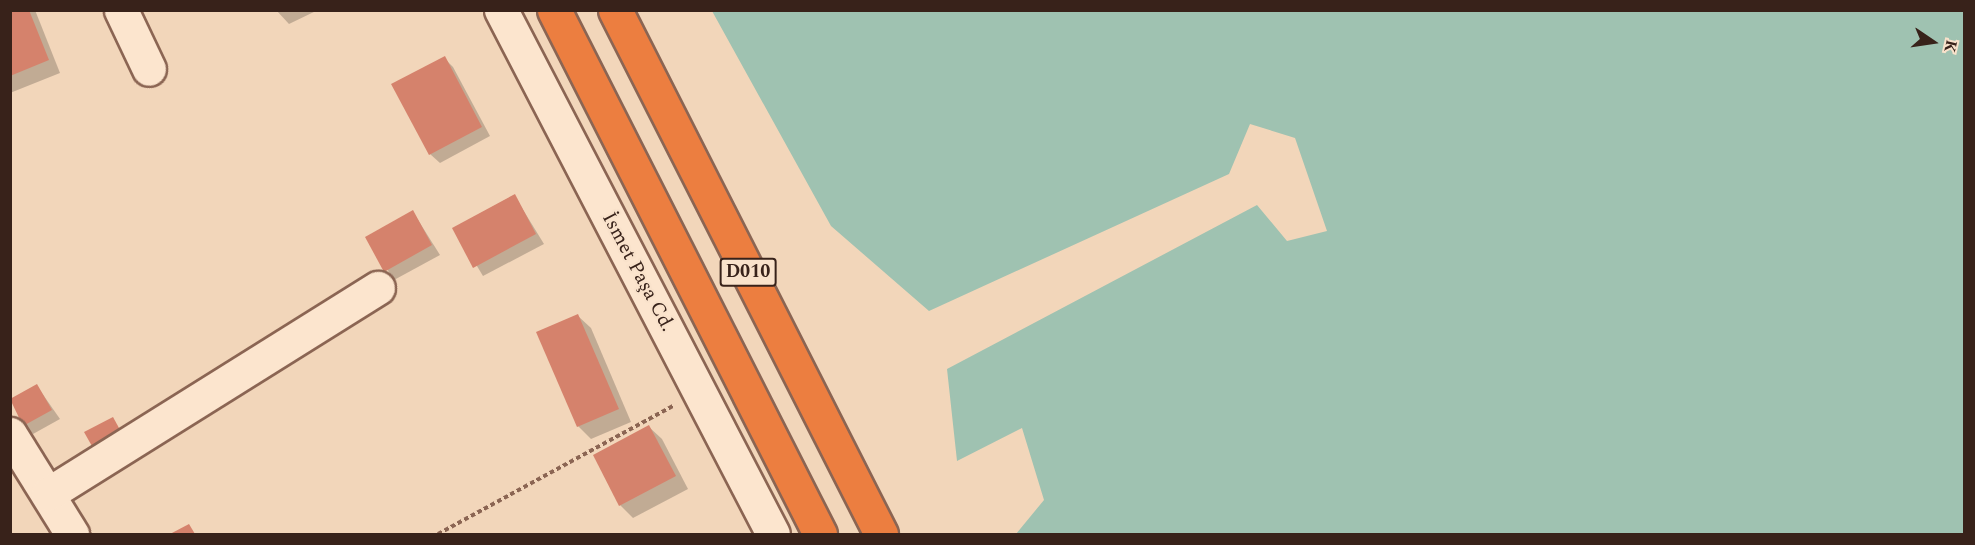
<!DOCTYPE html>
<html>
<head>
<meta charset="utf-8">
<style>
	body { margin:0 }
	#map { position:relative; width:1975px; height:545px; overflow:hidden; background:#f2d6ba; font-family:Spectral,serif }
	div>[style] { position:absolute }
	.water>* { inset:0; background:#9fc2b1 }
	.shadow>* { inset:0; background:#0003 }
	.building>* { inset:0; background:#d5826c }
	.path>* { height:4px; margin-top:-2px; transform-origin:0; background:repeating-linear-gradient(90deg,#8b6553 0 4.5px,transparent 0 7.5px) }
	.roads { filter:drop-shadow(2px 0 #8b6553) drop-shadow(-2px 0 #8b6553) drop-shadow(0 2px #8b6553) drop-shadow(0 -2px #8b6553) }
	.minor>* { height:33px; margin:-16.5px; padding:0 16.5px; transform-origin:16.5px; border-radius:16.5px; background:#fce5ce }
	.highway>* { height:33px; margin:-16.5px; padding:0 16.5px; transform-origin:16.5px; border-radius:16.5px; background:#ec7e40 }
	span { translate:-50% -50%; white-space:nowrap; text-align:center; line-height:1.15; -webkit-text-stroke:4.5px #f9e2cb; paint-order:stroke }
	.shield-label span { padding:2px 4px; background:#f9e2cb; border:2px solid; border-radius:4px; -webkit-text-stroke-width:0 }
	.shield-label { font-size:18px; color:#38221a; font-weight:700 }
	.street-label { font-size:20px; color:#38221a }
	.frame { position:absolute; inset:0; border:12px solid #38221a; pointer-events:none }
	.north { position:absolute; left:1903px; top:12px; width:60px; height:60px; -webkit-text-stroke:4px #f9e2cb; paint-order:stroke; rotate:103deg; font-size:16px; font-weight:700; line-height:24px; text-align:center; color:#38221a }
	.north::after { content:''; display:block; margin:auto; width:21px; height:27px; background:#38221a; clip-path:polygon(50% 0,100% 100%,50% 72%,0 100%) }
</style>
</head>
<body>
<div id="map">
	<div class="water">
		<div style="clip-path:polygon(712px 11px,1964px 11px,1964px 534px,1016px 534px,1044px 500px,1022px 428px,957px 461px,947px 369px,1257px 205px,1287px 241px,1327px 231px,1295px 138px,1250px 124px,1229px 174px,929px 311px,831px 226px)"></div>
	</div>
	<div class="shadow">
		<div style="clip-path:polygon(10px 10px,35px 10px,60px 73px,10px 93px)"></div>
		<div style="clip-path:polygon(276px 10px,318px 10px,289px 24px)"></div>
		<div style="clip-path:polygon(444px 58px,453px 67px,490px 136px,440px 163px,430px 154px,393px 85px)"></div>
		<div style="clip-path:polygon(514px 195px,544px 244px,483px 276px,454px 228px)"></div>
		<div style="clip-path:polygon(413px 212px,440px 255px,394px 280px,367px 237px)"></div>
		<div style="clip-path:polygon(578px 316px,591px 328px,631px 422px,591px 439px,578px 426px)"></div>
		<div style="clip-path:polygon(37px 386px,60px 419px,33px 434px,24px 425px)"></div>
		<div style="clip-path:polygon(649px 427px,662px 439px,688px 489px,633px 518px,620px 505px)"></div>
	</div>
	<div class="building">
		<div style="clip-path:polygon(10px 10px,29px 10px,49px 60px,10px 76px)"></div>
		<div style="clip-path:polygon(445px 56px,482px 127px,429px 155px,391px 84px)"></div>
		<div style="clip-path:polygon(515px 194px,536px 234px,473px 268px,452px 228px)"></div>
		<div style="clip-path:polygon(413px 210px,432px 245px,384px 272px,365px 237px)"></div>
		<div style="clip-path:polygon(578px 314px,619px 409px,577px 427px,536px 332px)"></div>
		<div style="clip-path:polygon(37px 384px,52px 410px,23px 426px,10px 399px)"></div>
		<div style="clip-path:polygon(113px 417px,125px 439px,97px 455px,84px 432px)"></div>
		<div style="clip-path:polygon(649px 425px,676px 476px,619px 506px,593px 455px)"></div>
		<div style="clip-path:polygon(189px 524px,195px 534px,170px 534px)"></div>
	</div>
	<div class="path">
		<div style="left:438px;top:534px;width:268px;rotate:-28.6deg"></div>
	</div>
	<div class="roads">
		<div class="minor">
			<div style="left:121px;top:10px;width:65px;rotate:64.6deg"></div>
			<div style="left:501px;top:10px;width:590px;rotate:62.57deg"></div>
			<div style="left:10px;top:434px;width:118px;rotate:58.2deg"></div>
			<div style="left:48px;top:494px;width:389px;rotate:-32deg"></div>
		</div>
		<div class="highway">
			<div style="left:554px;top:10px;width:588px;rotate:63.09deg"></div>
			<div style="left:615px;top:10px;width:588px;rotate:63.09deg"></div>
		</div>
	</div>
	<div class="shield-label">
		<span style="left:748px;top:272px">D010</span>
	</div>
	<div class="street-label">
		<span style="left:638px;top:272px;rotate:62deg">İsmet Paşa Cd.</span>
	</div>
	<div class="frame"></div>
	<div class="north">K</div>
</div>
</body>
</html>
